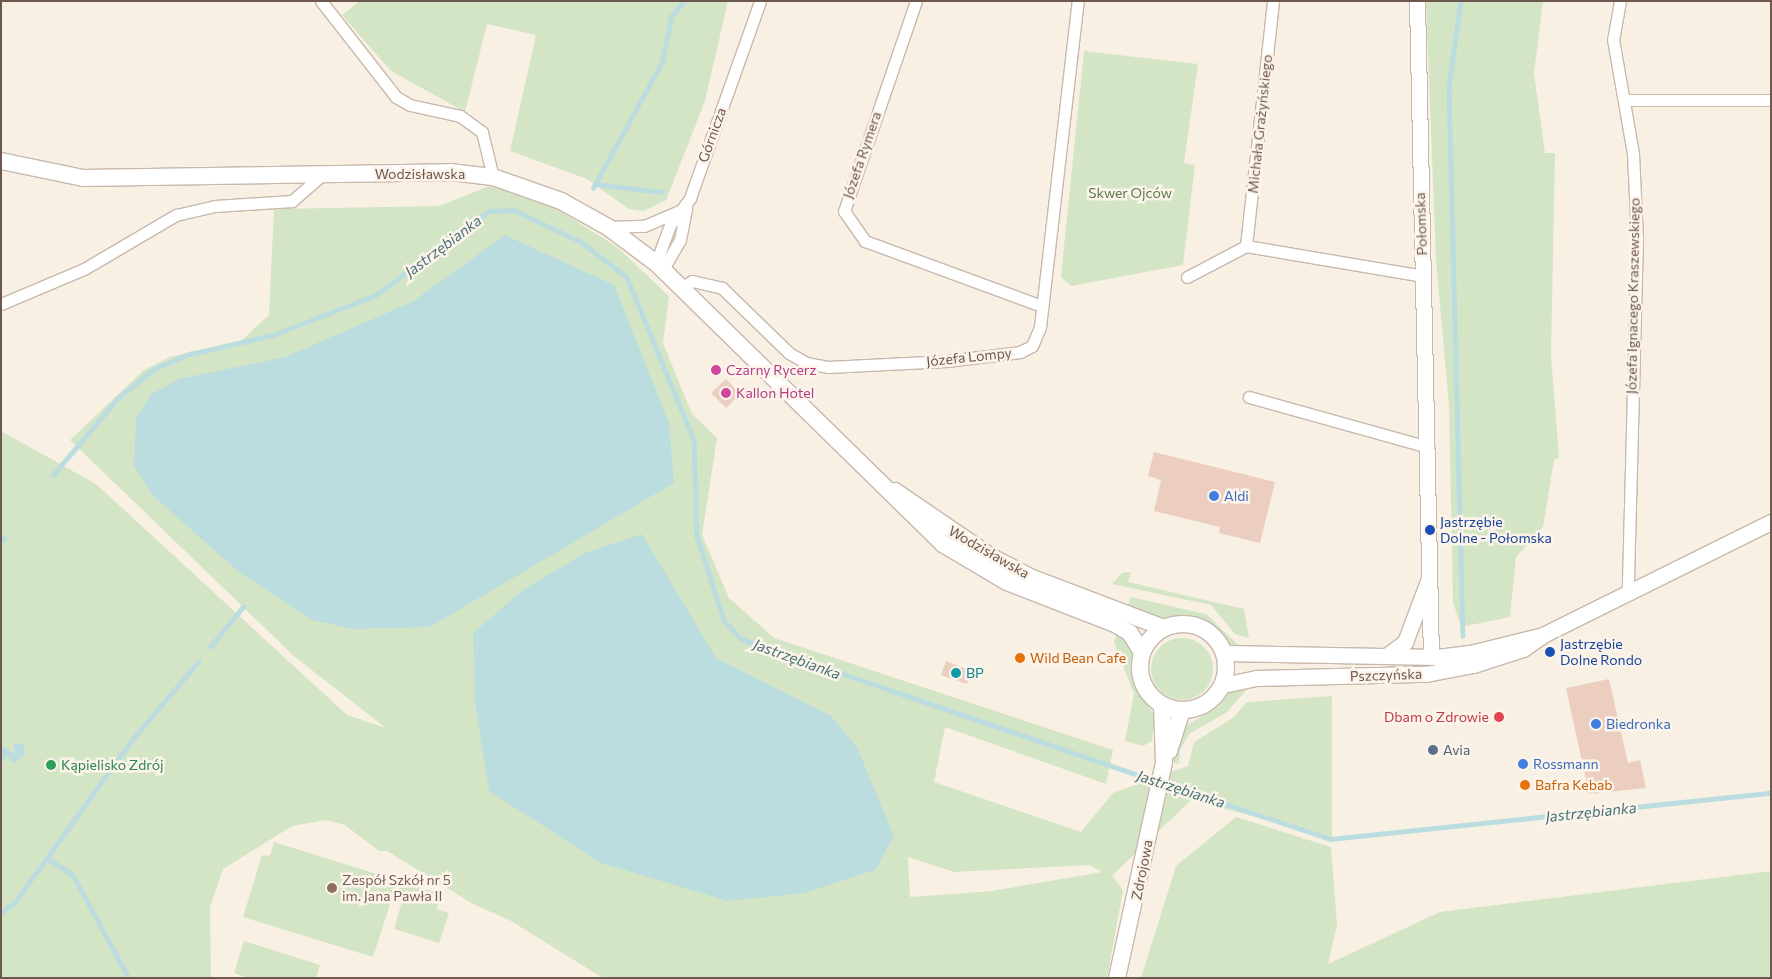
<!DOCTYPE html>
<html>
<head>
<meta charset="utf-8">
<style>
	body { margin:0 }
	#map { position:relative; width:1772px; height:979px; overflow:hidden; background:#f9f0e4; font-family:Commissioner,sans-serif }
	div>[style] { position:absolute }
	.green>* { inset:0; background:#d3e5c5 }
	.round { border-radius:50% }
	.water>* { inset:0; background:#bcdde0 }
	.stream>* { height:4.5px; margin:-2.25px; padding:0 2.25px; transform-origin:2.25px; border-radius:2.25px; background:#bcdde0 }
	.building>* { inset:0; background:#ebcebf }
	.roads { filter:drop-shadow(1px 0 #c8b8ac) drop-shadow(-1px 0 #c8b8ac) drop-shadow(0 1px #c8b8ac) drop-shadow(0 -1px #c8b8ac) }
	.minor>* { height:11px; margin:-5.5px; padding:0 5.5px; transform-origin:5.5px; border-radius:5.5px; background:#fff }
	.tertiary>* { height:15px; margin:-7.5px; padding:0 7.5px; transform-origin:7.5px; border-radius:7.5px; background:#fff }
	.secondary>* { height:16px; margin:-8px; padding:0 8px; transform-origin:8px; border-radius:8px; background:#fff }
	.secondary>.ring { margin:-8px; padding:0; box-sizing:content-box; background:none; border:16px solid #fff; border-radius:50% }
	.dots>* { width:14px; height:14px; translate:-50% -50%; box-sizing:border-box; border:2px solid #fcf4ea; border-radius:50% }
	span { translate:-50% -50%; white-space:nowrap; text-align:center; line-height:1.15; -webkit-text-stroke:5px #fcf4ea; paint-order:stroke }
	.street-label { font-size:14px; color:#6e574d }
	.park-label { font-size:14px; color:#5a794a }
	.hotel-label { font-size:14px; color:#b23c85 }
	.left { translate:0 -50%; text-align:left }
	.shop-label { font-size:14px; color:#366cbe }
	.transit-label { font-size:14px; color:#164399 }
	.food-label { font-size:14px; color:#c56008 }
	.culture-label { font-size:14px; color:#0d838f }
	.health-label { font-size:14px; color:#be3a42 }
	.right { translate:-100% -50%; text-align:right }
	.service-label { font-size:14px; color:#4e5e75 }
	.leisure-label { font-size:14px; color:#27864d }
	.education-label { font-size:14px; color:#785e54 }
	.water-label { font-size:15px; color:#477378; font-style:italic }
	.frame { position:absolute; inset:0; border:2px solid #6e574d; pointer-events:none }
</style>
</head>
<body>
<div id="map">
	<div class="green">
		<div style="clip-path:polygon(360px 1px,728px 1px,705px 101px,666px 200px,644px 211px,629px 209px,587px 179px,510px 151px,536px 35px,487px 24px,465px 112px,391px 71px,342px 15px)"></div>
		<div style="clip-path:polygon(1426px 1px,1543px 1px,1534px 73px,1545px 153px,1555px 153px,1551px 356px,1559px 457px,1554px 460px,1543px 527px,1516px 557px,1510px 617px,1461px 627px,1453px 602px,1449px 406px,1436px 260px)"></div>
		<div style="clip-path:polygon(1084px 51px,1198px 64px,1184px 163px,1195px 165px,1183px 265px,1071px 286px,1061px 277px)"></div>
		<div style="clip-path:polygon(evenodd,489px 186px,546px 202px,617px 247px,669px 296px,663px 343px,692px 414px,717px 438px,702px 535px,729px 598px,774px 638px,1113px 750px,1106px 784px,945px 727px,934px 782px,1081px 832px,1113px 793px,1188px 766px,1194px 742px,1233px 718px,1247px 702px,1332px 696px,1332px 837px,1191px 800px,1112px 876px,1123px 890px,1107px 978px,603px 978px,511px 921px,473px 904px,387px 851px,379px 851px,345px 825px,326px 820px,292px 826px,223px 869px,210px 907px,211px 978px,1px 978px,1px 431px,96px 484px,347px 715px,386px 728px,295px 657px,70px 440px,144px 370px,170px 357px,241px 341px,269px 315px,274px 209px,440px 206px,489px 186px,908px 857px,954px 872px,1090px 865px,1102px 872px,992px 891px,910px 897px,908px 857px)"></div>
		<div style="clip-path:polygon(1131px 572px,1128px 582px,1244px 609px,1249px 638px,1235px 634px,1211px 605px,1112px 584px,1122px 573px)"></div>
		<div style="clip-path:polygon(1131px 597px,1206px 614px,1237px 644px,1249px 646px,1253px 651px,1234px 649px,1211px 627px,1196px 621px,1166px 621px,1126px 609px)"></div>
		<div style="clip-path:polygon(1118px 631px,1133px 647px,1137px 690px,1155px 715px,1152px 741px,1143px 746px,1125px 741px,1134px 694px,1114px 642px)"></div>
		<div class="round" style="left:1151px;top:638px;width:62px;height:62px"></div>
		<div style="clip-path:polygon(1251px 685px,1226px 713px,1189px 734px,1180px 750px,1179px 764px,1172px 762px,1180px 729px,1218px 707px,1229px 693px)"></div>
		<div style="clip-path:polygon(1236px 817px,1331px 847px,1337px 925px,1328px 964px,1440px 912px,1771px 871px,1771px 978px,1141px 978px,1176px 866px)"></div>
		<div style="clip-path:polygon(274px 842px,441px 894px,437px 909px,449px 913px,439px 943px,394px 929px,403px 898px,393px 895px,373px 957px,243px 917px,262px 855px,270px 856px)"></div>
		<div style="clip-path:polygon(244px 941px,320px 965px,316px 978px,248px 978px,234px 973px)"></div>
	</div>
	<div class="water">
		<div style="clip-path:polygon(505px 235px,614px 285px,669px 423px,674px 483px,430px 627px,353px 629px,312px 620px,239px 572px,153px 496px,134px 466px,136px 419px,151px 394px,179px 379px,285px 357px,412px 302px)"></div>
		<div style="clip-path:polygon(642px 534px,716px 658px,831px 716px,857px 747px,894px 836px,875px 870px,804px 893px,728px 901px,601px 863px,489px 791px,475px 703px,473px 633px,523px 590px,585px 553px)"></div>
		<div style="clip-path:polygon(14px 744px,24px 744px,25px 755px,13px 763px,7px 756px,1px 764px,1px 746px,14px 753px)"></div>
	</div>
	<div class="stream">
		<div style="left:1461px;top:1px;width:87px;rotate:97.9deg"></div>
		<div style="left:1449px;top:87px;width:549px;rotate:88.54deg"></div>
		<div style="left:595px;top:184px;width:67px;rotate:6.8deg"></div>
		<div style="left:593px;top:188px;width:144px;rotate:-61.3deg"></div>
		<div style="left:662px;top:62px;width:46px;rotate:-78.7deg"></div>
		<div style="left:671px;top:17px;width:21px;rotate:-51deg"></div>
		<div style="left:53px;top:475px;width:101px;rotate:-49.8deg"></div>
		<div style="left:118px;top:398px;width:46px;rotate:-38.9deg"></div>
		<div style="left:154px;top:369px;width:39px;rotate:-23deg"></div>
		<div style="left:190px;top:354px;width:85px;rotate:-12.9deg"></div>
		<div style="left:273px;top:335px;width:110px;rotate:-21.2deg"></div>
		<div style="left:376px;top:295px;width:141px;rotate:-36.6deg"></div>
		<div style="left:489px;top:211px;width:25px;rotate:-2deg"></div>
		<div style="left:514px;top:210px;width:74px;rotate:25.5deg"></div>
		<div style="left:581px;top:242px;width:58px;rotate:37.3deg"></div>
		<div style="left:627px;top:277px;width:176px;rotate:67.7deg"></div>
		<div style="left:694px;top:440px;width:96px;rotate:88.2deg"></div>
		<div style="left:697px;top:536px;width:88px;rotate:72.2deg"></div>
		<div style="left:724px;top:620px;width:25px;rotate:48deg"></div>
		<div style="left:741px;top:639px;width:439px;rotate:18.9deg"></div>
		<div style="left:1px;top:541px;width:4px;rotate:-45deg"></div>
		<div style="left:210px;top:647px;width:52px;rotate:-50.5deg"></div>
		<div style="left:1164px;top:783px;width:175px;rotate:18.6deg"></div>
		<div style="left:1330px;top:839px;width:443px;rotate:-6deg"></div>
		<div style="left:47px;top:858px;width:31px;rotate:33deg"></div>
		<div style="left:73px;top:875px;width:117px;rotate:61.5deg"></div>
		<div style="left:1px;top:913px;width:18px;rotate:-38deg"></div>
		<div style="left:15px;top:902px;width:198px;rotate:-54.2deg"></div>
		<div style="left:131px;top:741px;width:104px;rotate:-49.7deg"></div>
	</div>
	<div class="building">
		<div style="clip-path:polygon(726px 379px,740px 394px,726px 408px,711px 393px)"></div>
		<div style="clip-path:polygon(1154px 452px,1275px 482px,1260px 543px,1219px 533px,1220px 527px,1154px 511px,1161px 480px,1148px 476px)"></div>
		<div style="clip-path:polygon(946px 661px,971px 671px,967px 684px,941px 675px)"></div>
		<div style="clip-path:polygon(1609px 679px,1628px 763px,1640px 760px,1646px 788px,1589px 794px,1566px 688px)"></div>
	</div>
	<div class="roads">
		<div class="minor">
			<div style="left:321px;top:1px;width:122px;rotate:52deg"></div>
			<div style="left:396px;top:97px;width:16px;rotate:30deg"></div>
			<div style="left:410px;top:105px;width:51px;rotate:12.4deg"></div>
			<div style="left:460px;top:116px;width:27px;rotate:36deg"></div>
			<div style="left:482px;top:132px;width:46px;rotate:76.3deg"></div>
			<div style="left:916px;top:1px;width:222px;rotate:108.9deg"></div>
			<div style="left:844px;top:211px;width:37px;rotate:55deg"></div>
			<div style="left:865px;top:241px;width:189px;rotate:20.2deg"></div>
			<div style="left:1620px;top:1px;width:39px;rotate:100deg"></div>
			<div style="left:1613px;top:39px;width:117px;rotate:80.1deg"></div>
			<div style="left:1633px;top:154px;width:84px;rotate:87.3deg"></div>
			<div style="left:1637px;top:238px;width:355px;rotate:91.5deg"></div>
			<div style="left:1626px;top:100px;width:145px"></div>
			<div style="left:609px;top:227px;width:35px;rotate:-2deg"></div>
			<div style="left:644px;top:226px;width:39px;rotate:-23deg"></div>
			<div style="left:1246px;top:246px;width:180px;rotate:9.6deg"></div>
			<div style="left:656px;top:263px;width:40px;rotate:-69.8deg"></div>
			<div style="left:670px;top:225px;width:34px;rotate:-53deg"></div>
			<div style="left:690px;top:198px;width:209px;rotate:-70.4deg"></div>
			<div style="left:662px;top:271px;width:36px;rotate:-60deg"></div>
			<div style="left:680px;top:240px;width:33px;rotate:-79deg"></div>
			<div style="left:1187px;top:277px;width:67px;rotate:-27.7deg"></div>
			<div style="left:1246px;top:246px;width:246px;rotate:-83.7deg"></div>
			<div style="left:680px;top:288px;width:14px;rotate:-30deg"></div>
			<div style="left:692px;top:281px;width:31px;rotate:13deg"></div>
			<div style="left:722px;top:288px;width:93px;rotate:44.1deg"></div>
			<div style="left:789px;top:353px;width:20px;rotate:30deg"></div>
			<div style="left:806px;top:363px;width:22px;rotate:10deg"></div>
			<div style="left:828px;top:367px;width:119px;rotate:-2.9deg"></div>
			<div style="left:947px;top:361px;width:74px;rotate:-7deg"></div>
			<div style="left:1020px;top:352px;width:13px;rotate:-27deg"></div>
			<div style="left:1032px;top:346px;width:21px;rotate:-67deg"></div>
			<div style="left:1040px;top:327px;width:328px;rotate:-83.4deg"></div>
			<div style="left:1px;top:304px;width:90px;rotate:-22.9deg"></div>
			<div style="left:84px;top:269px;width:107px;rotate:-30.4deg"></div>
			<div style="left:176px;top:215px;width:40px;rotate:-13deg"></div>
			<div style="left:215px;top:206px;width:77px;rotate:-3.7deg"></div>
			<div style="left:292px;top:201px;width:40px;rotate:-41deg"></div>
			<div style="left:1249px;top:397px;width:186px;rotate:15.6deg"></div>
		</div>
		<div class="tertiary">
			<div style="left:1417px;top:1px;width:655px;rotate:88.78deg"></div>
			<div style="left:1225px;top:653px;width:212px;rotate:1.1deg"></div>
			<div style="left:1437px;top:657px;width:33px;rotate:-7deg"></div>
			<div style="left:1470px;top:653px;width:71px;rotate:-13.8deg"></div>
			<div style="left:1386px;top:656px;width:24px;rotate:-36deg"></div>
			<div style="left:1405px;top:642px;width:65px;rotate:-69.3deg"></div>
			<div style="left:1223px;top:685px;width:35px;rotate:-12deg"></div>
			<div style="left:1257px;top:678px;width:169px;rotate:-1.4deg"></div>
			<div style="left:1426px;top:674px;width:48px;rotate:-10.8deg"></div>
			<div style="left:1473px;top:665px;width:52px;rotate:-17.7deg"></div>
			<div style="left:1523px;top:649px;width:24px;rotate:-35deg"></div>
			<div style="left:1543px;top:635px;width:254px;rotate:-26.4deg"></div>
		</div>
		<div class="secondary">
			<div style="left:1px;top:161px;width:84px;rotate:11.7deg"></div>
			<div style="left:83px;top:178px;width:367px;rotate:-0.9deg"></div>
			<div style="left:450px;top:172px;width:43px;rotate:6.6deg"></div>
			<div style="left:493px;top:177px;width:72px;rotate:19.4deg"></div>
			<div style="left:561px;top:201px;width:54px;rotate:29deg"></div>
			<div style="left:608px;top:227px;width:60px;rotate:36.9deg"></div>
			<div style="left:656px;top:263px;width:402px;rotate:44.4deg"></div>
			<div style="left:943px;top:544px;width:74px;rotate:30.7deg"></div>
			<div style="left:1007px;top:582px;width:116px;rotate:21.3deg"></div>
			<div style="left:1115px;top:624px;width:17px;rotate:31deg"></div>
			<div style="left:1130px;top:633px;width:22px;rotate:58deg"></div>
			<div style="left:895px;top:491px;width:115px;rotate:34.4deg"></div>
			<div style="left:990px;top:556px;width:45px;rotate:27.7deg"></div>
			<div style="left:1030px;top:577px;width:143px;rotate:20.8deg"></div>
			<div class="ring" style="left:1140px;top:624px;width:70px;height:70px"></div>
			<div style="left:1169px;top:751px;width:43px;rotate:-72.4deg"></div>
			<div style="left:1117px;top:978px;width:221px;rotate:-77.7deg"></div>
			<div style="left:1164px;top:762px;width:57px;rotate:-92deg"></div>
		</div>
	</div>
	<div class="dots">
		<div style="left:716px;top:370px;background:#d1479c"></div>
		<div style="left:726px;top:393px;background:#d1479c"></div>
		<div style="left:1214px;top:496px;background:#3f7fe0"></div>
		<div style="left:1430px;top:530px;background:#1a4fb4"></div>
		<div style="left:1550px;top:652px;background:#1a4fb4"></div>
		<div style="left:1020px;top:658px;background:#e8710a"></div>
		<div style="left:956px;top:673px;background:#0f9aa8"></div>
		<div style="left:1499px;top:717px;background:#e0444e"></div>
		<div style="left:1596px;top:724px;background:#3f7fe0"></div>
		<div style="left:1433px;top:750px;background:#5c6f8a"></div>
		<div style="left:1523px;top:764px;background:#3f7fe0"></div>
		<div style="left:51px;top:765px;background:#2e9e5b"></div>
		<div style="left:1525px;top:785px;background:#e8710a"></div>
		<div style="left:332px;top:888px;background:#8d6e63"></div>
	</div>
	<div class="street-label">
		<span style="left:1260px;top:124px;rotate:-84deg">Michała Grażyńskiego</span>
		<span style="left:712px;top:135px;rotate:-70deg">Górnicza</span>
		<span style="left:862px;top:155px;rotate:-71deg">Józefa Rymera</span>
		<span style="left:420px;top:174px">Wodzisławska</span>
		<span style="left:1421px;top:224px;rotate:-92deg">Połomska</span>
		<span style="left:1633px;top:296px;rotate:-89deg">Józefa Ignacego Kraszewskiego</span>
		<span style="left:969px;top:357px;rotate:-6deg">Józefa Lompy</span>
		<span style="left:989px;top:552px;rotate:30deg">Wodzisławska</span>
		<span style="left:1386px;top:675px;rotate:-2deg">Pszczyńska</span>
		<span style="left:1142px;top:870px;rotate:-79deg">Zdrojowa</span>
	</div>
	<div class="park-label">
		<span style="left:1130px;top:193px">Skwer Ojców</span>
	</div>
	<div class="hotel-label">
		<span class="left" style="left:726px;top:370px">Czarny Rycerz</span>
		<span class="left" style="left:736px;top:393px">Kallon Hotel</span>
	</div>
	<div class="shop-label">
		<span class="left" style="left:1224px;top:496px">Aldi</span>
		<span class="left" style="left:1606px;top:724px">Biedronka</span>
		<span class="left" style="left:1533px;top:764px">Rossmann</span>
	</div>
	<div class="transit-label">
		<span class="left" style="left:1440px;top:530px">Jastrzębie<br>Dolne - Połomska</span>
		<span class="left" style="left:1560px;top:652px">Jastrzębie<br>Dolne Rondo</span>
	</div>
	<div class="food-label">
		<span class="left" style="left:1030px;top:658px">Wild Bean Cafe</span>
		<span class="left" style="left:1535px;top:785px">Bafra Kebab</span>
	</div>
	<div class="culture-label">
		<span class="left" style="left:966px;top:673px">BP</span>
	</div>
	<div class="health-label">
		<span class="right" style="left:1489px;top:717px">Dbam o Zdrowie</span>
	</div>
	<div class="service-label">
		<span class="left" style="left:1443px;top:750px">Avia</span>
	</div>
	<div class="leisure-label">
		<span class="left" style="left:61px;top:765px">Kąpielisko Zdrój</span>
	</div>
	<div class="education-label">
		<span class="left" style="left:342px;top:888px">Zespół Szkół nr 5<br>im. Jana Pawła II</span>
	</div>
	<div class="water-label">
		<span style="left:443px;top:246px;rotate:-37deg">Jastrzębianka</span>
		<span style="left:797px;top:659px;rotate:20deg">Jastrzębianka</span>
		<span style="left:1181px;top:789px;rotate:18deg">Jastrzębianka</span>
		<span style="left:1591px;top:812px;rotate:-6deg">Jastrzębianka</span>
	</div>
	<div class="frame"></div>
</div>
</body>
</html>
